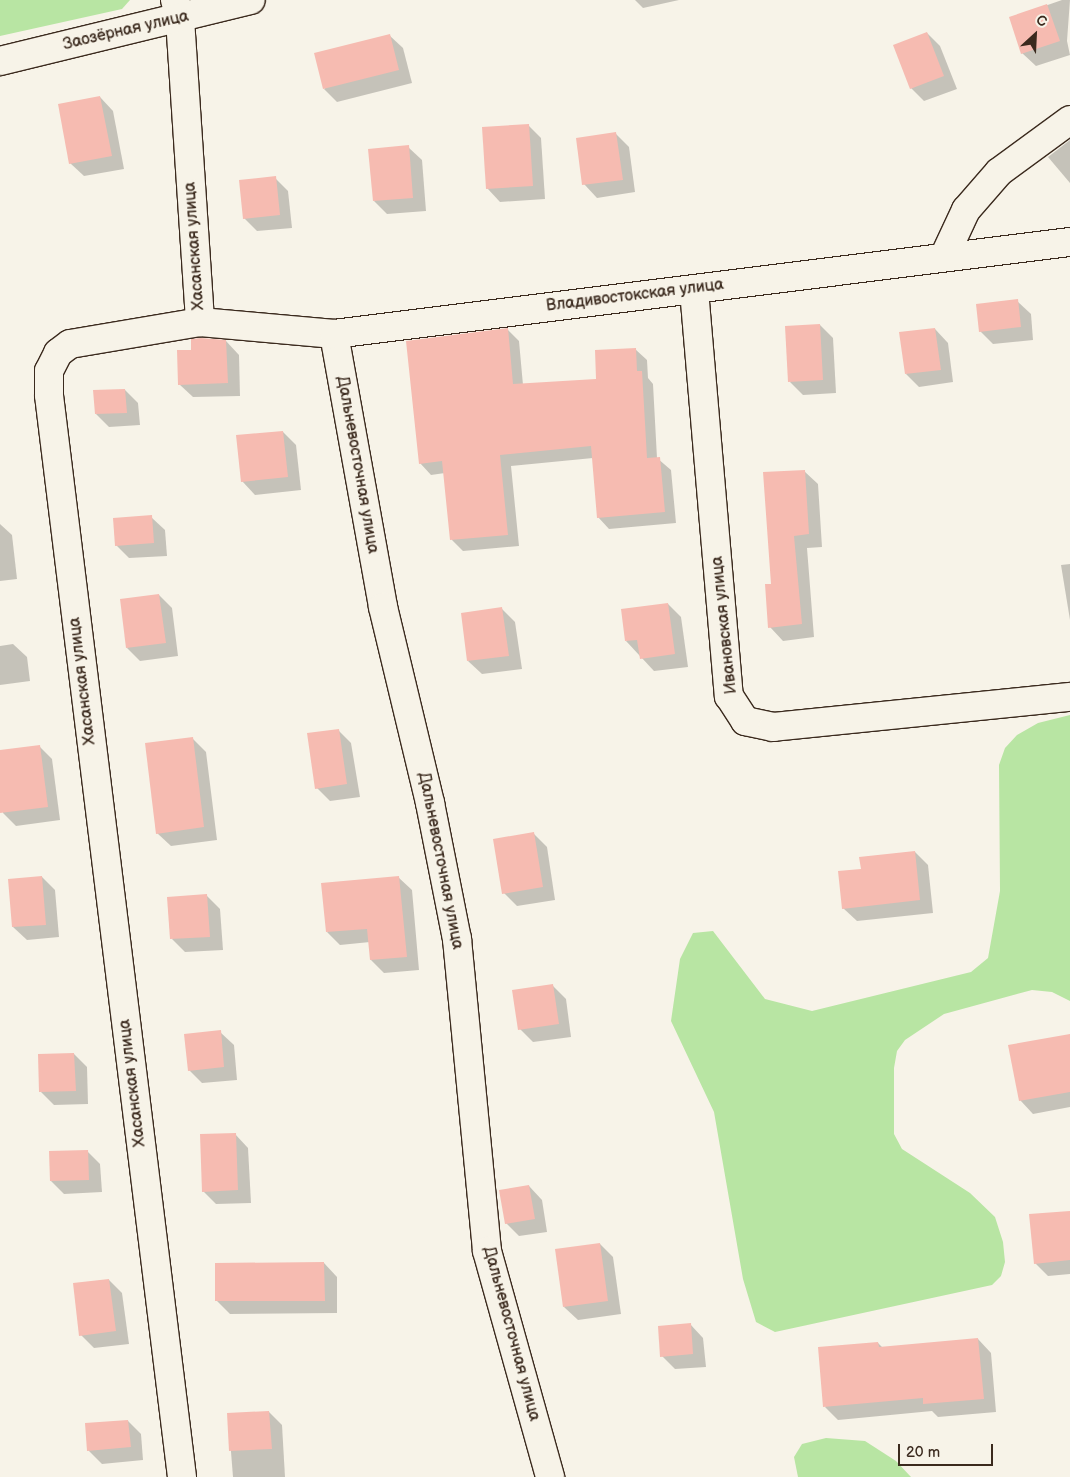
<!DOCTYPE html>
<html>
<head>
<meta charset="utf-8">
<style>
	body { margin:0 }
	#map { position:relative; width:1070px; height:1477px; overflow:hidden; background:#f7f3e8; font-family:"Balsamiq Sans",sans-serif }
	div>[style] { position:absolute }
	.green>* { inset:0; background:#b8e5a3 }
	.shadow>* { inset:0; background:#0003 }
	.building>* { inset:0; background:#f6bbb1 }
	.roads { filter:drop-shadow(1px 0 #3b2a1e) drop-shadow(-1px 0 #3b2a1e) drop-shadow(0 1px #3b2a1e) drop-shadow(0 -1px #3b2a1e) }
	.street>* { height:28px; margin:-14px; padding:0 14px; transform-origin:14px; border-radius:14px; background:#f7f3e8 }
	span { translate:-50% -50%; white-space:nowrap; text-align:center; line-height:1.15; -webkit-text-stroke:5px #f7f3e8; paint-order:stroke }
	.street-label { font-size:16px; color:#3b2a1e }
	.north { position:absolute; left:1010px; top:10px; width:50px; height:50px; -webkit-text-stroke:4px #f7f3e8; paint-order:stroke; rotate:25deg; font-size:14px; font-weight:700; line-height:20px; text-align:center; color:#3b2a1e }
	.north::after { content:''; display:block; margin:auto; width:18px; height:22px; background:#3b2a1e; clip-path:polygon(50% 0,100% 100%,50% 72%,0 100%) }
	.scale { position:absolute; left:898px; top:1444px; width:95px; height:22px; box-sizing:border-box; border:2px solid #3b2a1e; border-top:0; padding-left:6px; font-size:15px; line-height:18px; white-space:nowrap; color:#3b2a1e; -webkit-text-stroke:4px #f7f3e8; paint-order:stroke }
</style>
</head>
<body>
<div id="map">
	<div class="green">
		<div style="clip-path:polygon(0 0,130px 0,122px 9px,0 36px)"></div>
		<div style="clip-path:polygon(1070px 715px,1070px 1001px,1052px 992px,1032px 990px,944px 1014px,905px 1040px,897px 1051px,894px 1068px,894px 1134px,902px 1149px,970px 1193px,995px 1217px,1003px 1242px,1005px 1262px,1001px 1276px,992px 1285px,775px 1332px,756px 1322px,743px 1279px,714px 1112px,671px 1021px,680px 959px,693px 933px,713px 931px,765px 999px,812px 1011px,971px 972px,988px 958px,1000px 891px,999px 765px,1005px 748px,1017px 735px,1038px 723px)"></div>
		<div style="clip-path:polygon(826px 1438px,865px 1441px,896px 1461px,911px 1477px,798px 1477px,794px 1457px,802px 1444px)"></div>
	</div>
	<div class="shadow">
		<div style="clip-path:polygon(635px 0,679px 0,643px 8px)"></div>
		<div style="clip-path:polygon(1062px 0,1070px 0,1067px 41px,1070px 55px,1036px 66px,1022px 53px,1010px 18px)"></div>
		<div style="clip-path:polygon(927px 33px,940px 46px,957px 89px,924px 101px,911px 88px)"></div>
		<div style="clip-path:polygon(389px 35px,403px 48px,412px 83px,337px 102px,324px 89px)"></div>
		<div style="clip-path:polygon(100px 97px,113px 111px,124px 169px,84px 176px,70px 163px)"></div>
		<div style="clip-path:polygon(528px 125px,541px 138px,545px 199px,500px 202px,487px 188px)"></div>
		<div style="clip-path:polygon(616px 134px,629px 147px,635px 192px,597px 198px,584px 184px)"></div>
		<div style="clip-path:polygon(1070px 140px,1070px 183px,1048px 157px)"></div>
		<div style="clip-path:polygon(408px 147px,422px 160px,426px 211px,387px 214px,374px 201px)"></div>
		<div style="clip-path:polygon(275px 178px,288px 191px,292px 228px,257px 231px,244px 218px)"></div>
		<div style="clip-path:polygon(1017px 301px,1031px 314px,1033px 340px,993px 344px,980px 331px)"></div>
		<div style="clip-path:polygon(820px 325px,833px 338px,836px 393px,803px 395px,790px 382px)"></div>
		<div style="clip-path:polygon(507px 329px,519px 341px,523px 385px,597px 380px,635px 349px,647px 360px,648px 378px,653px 384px,657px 458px,671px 470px,676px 523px,609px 529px,598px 517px,593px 458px,511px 466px,519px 546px,463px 551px,452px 540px,445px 473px,431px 475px,420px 463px)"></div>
		<div style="clip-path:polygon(935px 329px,948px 343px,953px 382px,919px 387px,906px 374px)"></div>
		<div style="clip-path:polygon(226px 341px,239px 355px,240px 396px,193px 397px,179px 384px,192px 351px)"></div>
		<div style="clip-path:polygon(125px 390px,138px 403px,140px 425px,109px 427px,96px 414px)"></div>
		<div style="clip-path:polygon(283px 432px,296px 445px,301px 490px,255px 495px,242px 481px)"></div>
		<div style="clip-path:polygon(804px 471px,818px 484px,822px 547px,807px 548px,814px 637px,783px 641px,770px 627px,772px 585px)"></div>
		<div style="clip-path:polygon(151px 517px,165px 530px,167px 556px,129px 558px,116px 545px)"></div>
		<div style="clip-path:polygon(0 524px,12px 535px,17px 579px,0 581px)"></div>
		<div style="clip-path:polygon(1070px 564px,1070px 620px,1061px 565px)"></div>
		<div style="clip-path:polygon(159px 595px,172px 608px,178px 656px,140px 661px,127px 648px)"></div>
		<div style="clip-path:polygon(668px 604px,681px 617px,688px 667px,654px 671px,626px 641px)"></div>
		<div style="clip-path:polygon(502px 609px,515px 622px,522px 669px,482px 674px,468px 661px)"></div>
		<div style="clip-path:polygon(13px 644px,27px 657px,30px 681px,0 685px,0 646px)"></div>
		<div style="clip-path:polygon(338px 730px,351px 743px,360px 797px,330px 801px,317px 788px)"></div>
		<div style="clip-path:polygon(193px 739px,206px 752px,217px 840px,171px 846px,157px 833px)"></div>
		<div style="clip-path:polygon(39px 746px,52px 759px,60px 820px,16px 826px,3px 813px,0 751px)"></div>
		<div style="clip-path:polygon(534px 834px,547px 847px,555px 900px,517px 906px,504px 893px)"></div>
		<div style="clip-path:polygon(915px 852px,928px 865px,933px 913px,857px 921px,843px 908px,862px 870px)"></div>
		<div style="clip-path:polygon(42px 877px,55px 890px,59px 937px,27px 940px,13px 927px)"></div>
		<div style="clip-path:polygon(398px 877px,412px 890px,419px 970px,384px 973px,371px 960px,370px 942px,340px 945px,327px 932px)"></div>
		<div style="clip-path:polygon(207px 896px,220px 909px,223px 950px,185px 952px,172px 939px)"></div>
		<div style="clip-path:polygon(552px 985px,566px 999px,571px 1037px,533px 1042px,520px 1029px)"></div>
		<div style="clip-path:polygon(220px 1032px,234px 1045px,237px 1080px,202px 1083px,189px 1070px)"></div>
		<div style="clip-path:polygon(1070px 1035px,1070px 1107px,1033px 1114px,1020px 1100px)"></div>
		<div style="clip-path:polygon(74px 1054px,87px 1067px,88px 1104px,54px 1105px,41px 1092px)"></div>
		<div style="clip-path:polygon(235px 1134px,248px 1148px,251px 1203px,216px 1204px,203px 1191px)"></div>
		<div style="clip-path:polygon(87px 1151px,100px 1164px,102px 1192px,64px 1194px,51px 1181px)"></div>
		<div style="clip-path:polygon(529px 1186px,542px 1200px,547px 1232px,519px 1236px,506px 1223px)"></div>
		<div style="clip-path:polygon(1070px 1212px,1070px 1274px,1048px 1276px,1035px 1263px)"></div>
		<div style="clip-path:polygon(600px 1244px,613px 1257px,621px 1314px,578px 1320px,564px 1307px)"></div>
		<div style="clip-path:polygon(324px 1263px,337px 1277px,337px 1313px,230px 1314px,217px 1301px)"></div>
		<div style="clip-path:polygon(109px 1280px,122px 1293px,129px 1344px,94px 1348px,81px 1335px)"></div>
		<div style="clip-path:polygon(690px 1324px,703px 1338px,706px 1367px,675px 1369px,662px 1356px)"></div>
		<div style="clip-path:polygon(978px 1339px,991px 1353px,996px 1412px,938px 1417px,932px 1411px,838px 1420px,825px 1407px,878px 1343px,883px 1348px)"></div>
		<div style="clip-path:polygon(269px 1412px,282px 1425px,285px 1477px,233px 1477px,228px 1414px)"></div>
		<div style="clip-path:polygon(128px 1421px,141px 1434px,143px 1460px,102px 1464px,88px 1450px)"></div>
	</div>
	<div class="building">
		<div style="clip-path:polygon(1047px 4px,1060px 41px,1021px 54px,1009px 17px)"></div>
		<div style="clip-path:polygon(927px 32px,944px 76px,910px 89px,893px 45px)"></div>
		<div style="clip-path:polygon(390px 34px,399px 70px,323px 89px,314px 53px)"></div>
		<div style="clip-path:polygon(100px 96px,112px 156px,69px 164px,58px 104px)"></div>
		<div style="clip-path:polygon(529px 124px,533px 186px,486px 189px,482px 127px)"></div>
		<div style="clip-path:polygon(616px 132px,623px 180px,582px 185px,576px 138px)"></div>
		<div style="clip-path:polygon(409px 145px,413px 198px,373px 201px,368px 149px)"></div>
		<div style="clip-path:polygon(276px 176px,280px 215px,243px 219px,239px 180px)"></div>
		<div style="clip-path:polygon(1018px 299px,1021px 327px,979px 332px,976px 304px)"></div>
		<div style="clip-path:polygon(820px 324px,823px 380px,788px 382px,785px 326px)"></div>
		<div style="clip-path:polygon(508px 328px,513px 384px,596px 379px,595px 350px,636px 348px,637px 371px,642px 371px,647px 458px,660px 457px,665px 512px,597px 518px,591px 446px,500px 455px,508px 535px,450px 540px,442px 461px,419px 464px,406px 341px)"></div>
		<div style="clip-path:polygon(935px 328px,941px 370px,905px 374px,899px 332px)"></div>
		<div style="clip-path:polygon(201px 338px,226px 340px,228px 383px,178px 385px,177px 350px,191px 350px,191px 339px)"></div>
		<div style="clip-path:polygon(125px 389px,127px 413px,95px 414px,93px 390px)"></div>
		<div style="clip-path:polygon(283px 431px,288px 477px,241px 482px,236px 435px)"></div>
		<div style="clip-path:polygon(805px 470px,809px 534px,794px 536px,802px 624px,768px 628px,765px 584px,771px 584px,763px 472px)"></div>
		<div style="clip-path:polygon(152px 515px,154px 543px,115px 546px,113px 518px)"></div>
		<div style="clip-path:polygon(159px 594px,166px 643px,126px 648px,120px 599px)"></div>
		<div style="clip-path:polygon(668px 603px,675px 654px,640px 659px,637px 640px,625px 641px,621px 609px)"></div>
		<div style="clip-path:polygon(502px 607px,509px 656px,467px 661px,461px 613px)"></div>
		<div style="clip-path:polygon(339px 729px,347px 784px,315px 789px,307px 733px)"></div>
		<div style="clip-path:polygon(193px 737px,204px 827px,156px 834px,145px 743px)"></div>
		<div style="clip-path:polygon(40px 745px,48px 807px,0 813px,0 750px)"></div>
		<div style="clip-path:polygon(534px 832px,543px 887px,502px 894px,493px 839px)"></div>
		<div style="clip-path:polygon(915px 851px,920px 900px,842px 909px,838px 871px,861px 869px,859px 857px)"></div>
		<div style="clip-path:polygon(42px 876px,46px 925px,12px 927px,8px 879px)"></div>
		<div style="clip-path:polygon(399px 876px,407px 957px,370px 960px,367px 929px,326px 932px,321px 883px)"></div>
		<div style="clip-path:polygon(207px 894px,210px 937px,170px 939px,167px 897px)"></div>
		<div style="clip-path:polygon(553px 984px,559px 1024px,518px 1030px,512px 990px)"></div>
		<div style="clip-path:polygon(221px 1030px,224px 1067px,188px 1071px,184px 1034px)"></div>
		<div style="clip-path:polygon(1070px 1034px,1070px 1092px,1019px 1101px,1008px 1045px)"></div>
		<div style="clip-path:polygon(74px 1053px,76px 1091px,39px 1092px,38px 1054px)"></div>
		<div style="clip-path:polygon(236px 1133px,238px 1190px,202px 1192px,200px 1134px)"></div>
		<div style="clip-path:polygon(88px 1150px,89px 1180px,50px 1181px,49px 1151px)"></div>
		<div style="clip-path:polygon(529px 1185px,535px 1219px,505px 1224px,499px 1190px)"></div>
		<div style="clip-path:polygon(1070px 1211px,1070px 1260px,1034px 1264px,1029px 1214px)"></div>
		<div style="clip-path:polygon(600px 1243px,608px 1301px,563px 1307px,555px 1249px)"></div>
		<div style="clip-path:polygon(324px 1262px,325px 1301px,215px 1301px,215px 1263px)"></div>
		<div style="clip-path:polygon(109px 1279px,116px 1331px,79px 1336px,73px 1283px)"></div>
		<div style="clip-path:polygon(691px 1323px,693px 1354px,660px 1357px,658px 1326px)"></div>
		<div style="clip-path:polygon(978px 1338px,984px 1399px,923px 1404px,923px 1398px,823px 1407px,818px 1347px,878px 1342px,879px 1347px)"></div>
		<div style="clip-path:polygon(269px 1411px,272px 1449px,229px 1451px,227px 1413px)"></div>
		<div style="clip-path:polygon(128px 1420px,131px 1447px,87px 1451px,85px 1423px)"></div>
	</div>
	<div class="roads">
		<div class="street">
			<div style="left:175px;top:0;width:20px;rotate:75deg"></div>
			<div style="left:180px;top:19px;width:304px;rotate:86.2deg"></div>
			<div style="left:0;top:61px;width:258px;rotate:-13.7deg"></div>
			<div style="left:945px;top:255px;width:50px;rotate:-65deg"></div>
			<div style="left:966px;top:210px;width:50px;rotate:-49deg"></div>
			<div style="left:999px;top:172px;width:88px;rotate:-36.2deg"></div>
			<div style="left:694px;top:290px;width:408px;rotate:85.1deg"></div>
			<div style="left:729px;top:696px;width:30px;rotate:57deg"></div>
			<div style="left:745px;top:721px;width:29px;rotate:12deg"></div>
			<div style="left:773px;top:727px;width:299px;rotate:-5.8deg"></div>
			<div style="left:334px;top:334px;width:277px;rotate:79.8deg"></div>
			<div style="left:383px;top:607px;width:202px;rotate:76.5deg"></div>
			<div style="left:430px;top:803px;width:139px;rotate:78.8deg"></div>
			<div style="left:457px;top:939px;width:313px;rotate:84.5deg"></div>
			<div style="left:487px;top:1251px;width:235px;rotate:74.4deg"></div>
			<div style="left:182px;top:1477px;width:1090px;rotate:-97.01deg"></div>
			<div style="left:49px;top:395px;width:24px;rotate:-90deg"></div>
			<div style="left:49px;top:371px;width:20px;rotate:-63deg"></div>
			<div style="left:58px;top:353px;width:15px;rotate:-37deg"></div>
			<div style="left:70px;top:344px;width:132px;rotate:-9.6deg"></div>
			<div style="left:200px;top:322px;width:135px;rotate:5.1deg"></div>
			<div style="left:334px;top:334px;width:742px;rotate:-7.13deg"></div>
		</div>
	</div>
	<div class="street-label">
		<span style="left:126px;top:31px;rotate:-13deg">Заозёрная улица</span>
		<span style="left:195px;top:246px;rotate:-94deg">Хасанская улица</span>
		<span style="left:635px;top:296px;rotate:-7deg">Владивостокская улица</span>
		<span style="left:357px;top:465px;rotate:80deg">Дальневосточная улица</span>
		<span style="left:725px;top:625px;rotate:-96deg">Ивановская улица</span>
		<span style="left:83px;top:681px;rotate:-97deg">Хасанская улица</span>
		<span style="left:440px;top:861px;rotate:79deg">Дальневосточная улица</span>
		<span style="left:133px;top:1083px;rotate:-97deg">Хасанская улица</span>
		<span style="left:511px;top:1334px;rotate:75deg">Дальневосточная улица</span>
	</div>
	<div class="north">С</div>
	<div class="scale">20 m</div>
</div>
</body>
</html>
